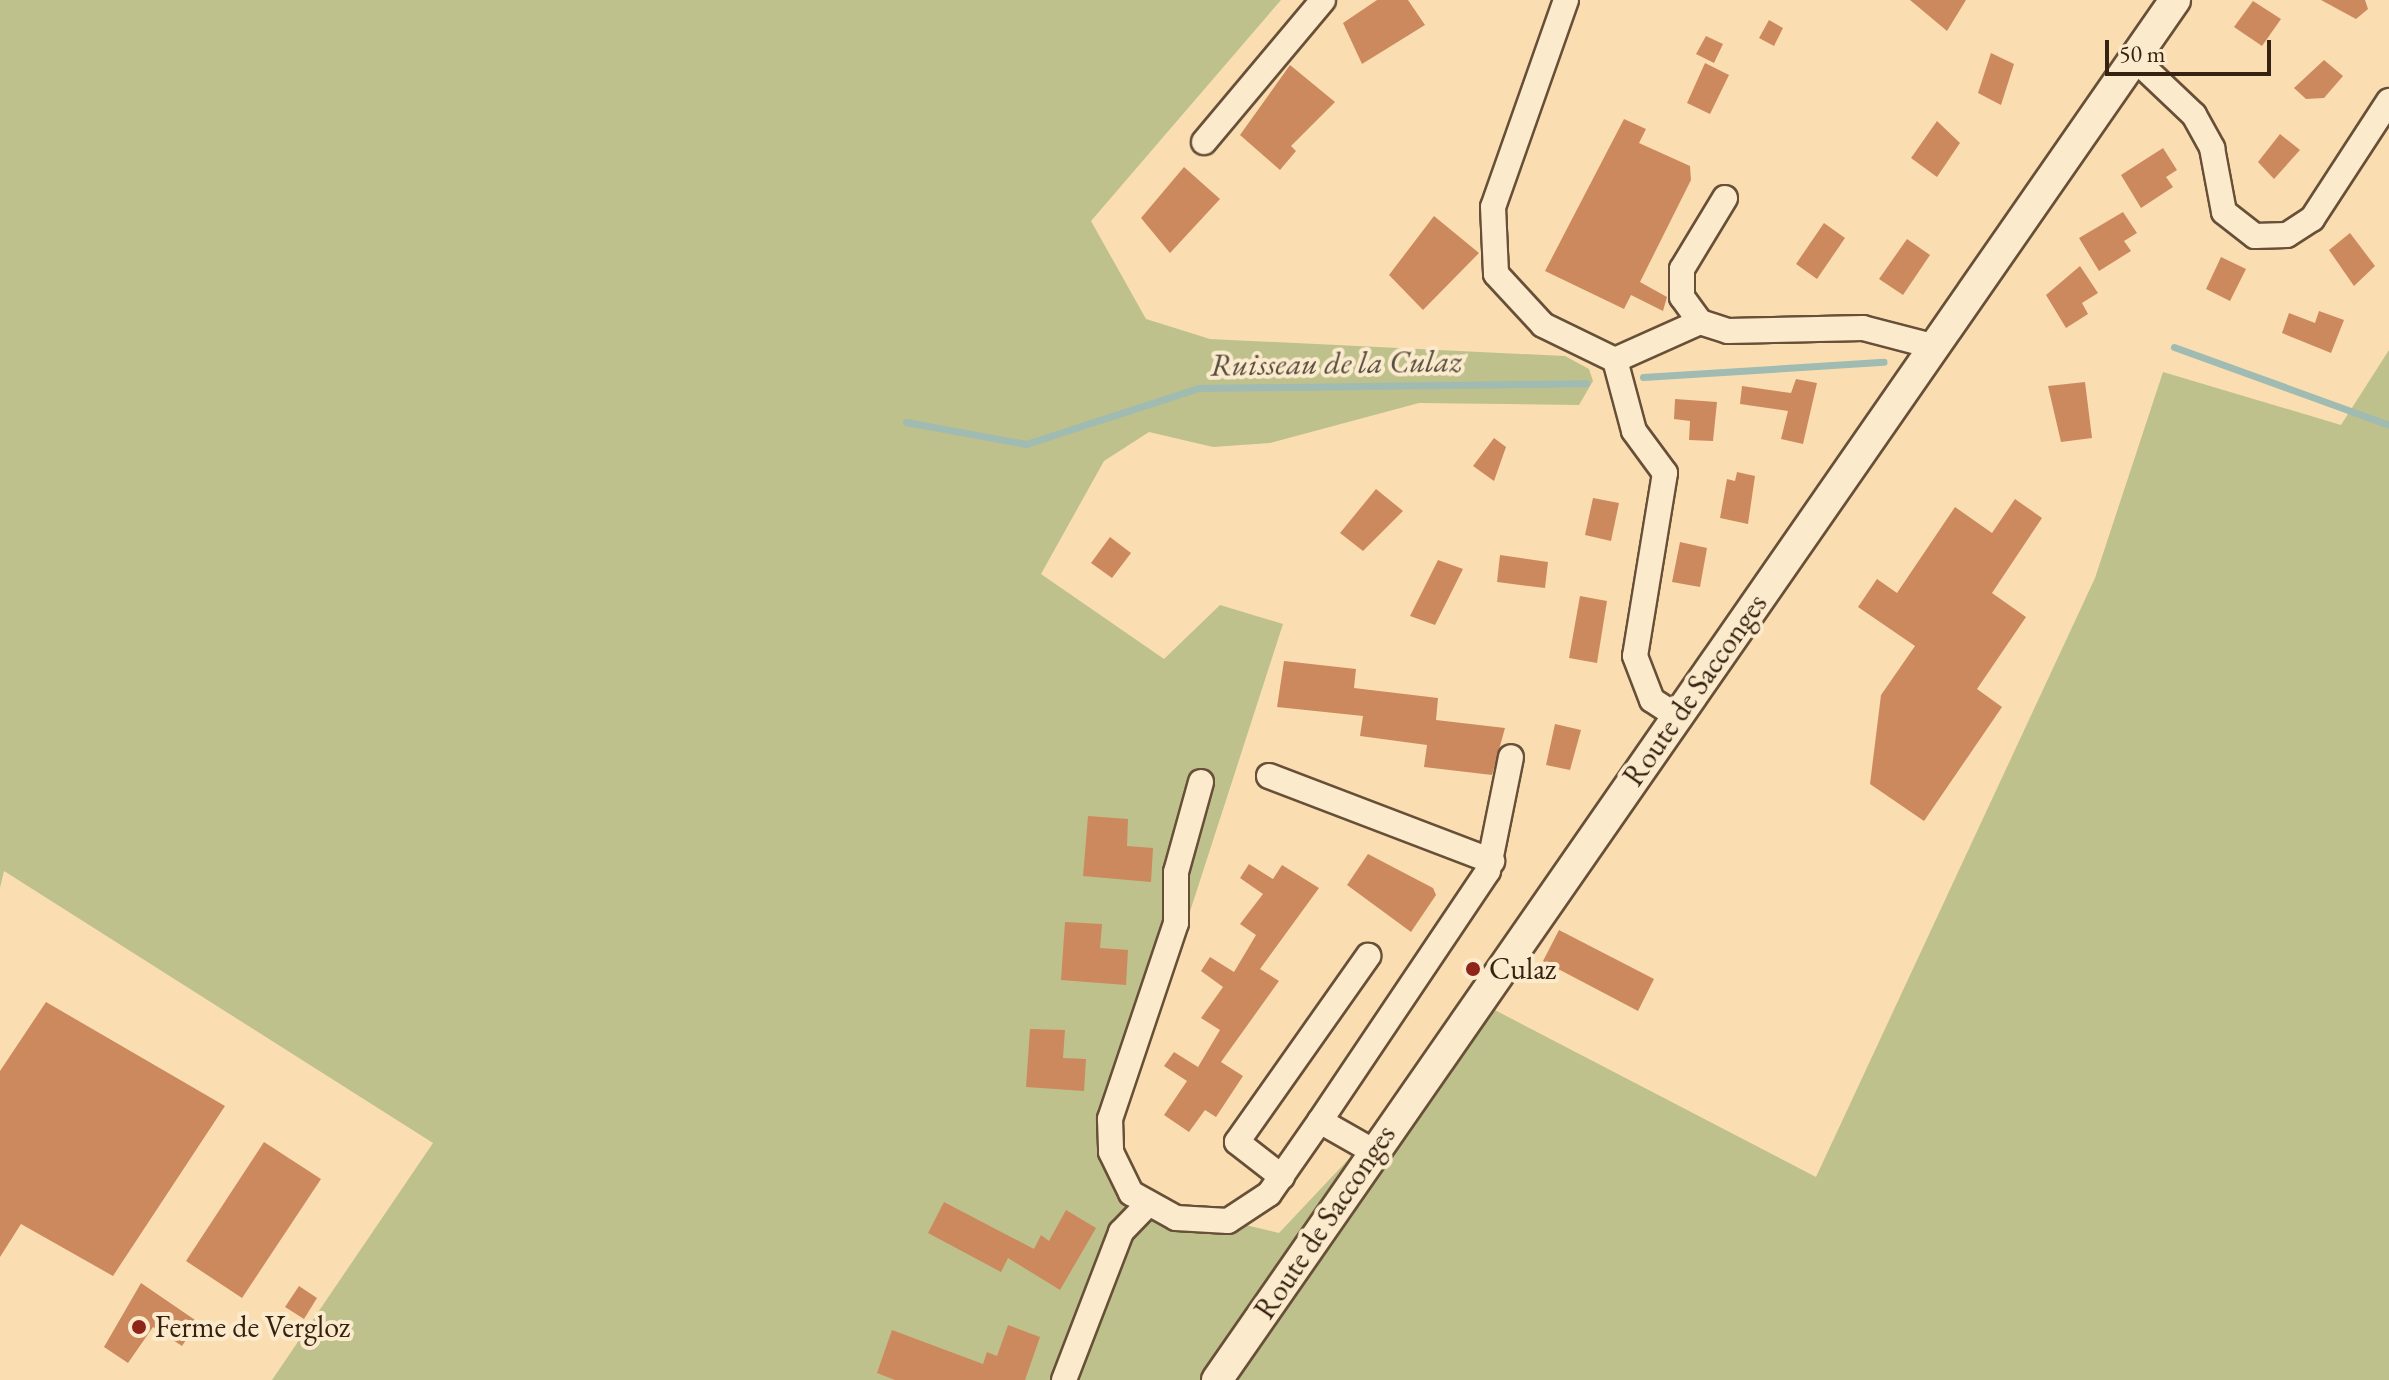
<!DOCTYPE html>
<html>
<head>
<meta charset="utf-8">
<style>
	body { margin:0 }
	#map { position:relative; width:2389px; height:1380px; overflow:hidden; background:#fadeb2; font-family:"EB Garamond",serif }
	div>[style] { position:absolute }
	.green>* { inset:0; background:#bec18c }
	.stream>* { height:7px; margin:-3.5px; padding:0 3.5px; transform-origin:3.5px; border-radius:3.5px; background:#9fbbb2 }
	.building>* { inset:0; background:#cd895e }
	.roads { filter:drop-shadow(2px 0 #685038) drop-shadow(-2px 0 #685038) drop-shadow(0 2px #685038) drop-shadow(0 -2px #685038) }
	.minor>* { height:24px; margin:-12px; padding:0 12px; transform-origin:12px; border-radius:12px; background:#fceacd }
	.tertiary>* { height:30px; margin:-15px; padding:0 15px; transform-origin:15px; border-radius:15px; background:#fceacd }
	.dots>* { width:22px; height:22px; translate:-50% -50%; box-sizing:border-box; border:4px solid #fceacd; border-radius:50% }
	span { translate:-50% -50%; white-space:nowrap; text-align:center; line-height:1.15; -webkit-text-stroke:8px #fceacd; paint-order:stroke }
	.street-label { font-size:30px; color:#372110 }
	.poi-label { font-size:30px; color:#372110 }
	.left { translate:0 -50%; text-align:left }
	.water-label { font-size:32px; color:#564f41; font-style:italic }
	.scale { position:absolute; left:2105px; top:40px; width:166px; height:36px; box-sizing:border-box; border:4px solid #372110; border-top:0; padding-left:10px; font-size:24px; line-height:28px; white-space:nowrap; color:#372110; -webkit-text-stroke:6px #fceacd; paint-order:stroke }
</style>
</head>
<body>
<div id="map">
	<div class="green">
		<div style="clip-path:polygon(0 0,1281px 0,1091px 221px,1146px 319px,1210px 339px,1565px 356px,1589px 369px,1593px 381px,1579px 405px,1419px 403px,1270px 443px,1213px 447px,1149px 432px,1104px 461px,1041px 574px,1164px 659px,1220px 605px,1283px 624px,1109px 1162px,1153px 1203px,1279px 1233px,1491px 1008px,1816px 1177px,2095px 578px,2163px 372px,2341px 425px,2389px 350px,2389px 1380px,272px 1380px,433px 1143px,4px 871px,0 888px)"></div>
	</div>
	<div class="stream">
		<div style="left:2174px;top:347px;width:229px;rotate:19.9deg"></div>
		<div style="left:1643px;top:377px;width:241px;rotate:-3.6deg"></div>
		<div style="left:906px;top:422px;width:122px;rotate:10.4deg"></div>
		<div style="left:1026px;top:444px;width:181px;rotate:-18deg"></div>
		<div style="left:1198px;top:388px;width:388px;rotate:-0.7deg"></div>
	</div>
	<div class="building">
		<div style="clip-path:polygon(1377px 0,1408px 0,1425px 25px,1362px 64px,1343px 23px)"></div>
		<div style="clip-path:polygon(1910px 0,1966px 0,1947px 31px)"></div>
		<div style="clip-path:polygon(2321px 0,2365px 0,2368px 9px,2356px 19px)"></div>
		<div style="clip-path:polygon(2253px 1px,2281px 19px,2262px 46px,2234px 27px)"></div>
		<div style="clip-path:polygon(1769px 20px,1783px 28px,1774px 46px,1759px 38px)"></div>
		<div style="clip-path:polygon(1706px 36px,1723px 44px,1714px 63px,1696px 54px)"></div>
		<div style="clip-path:polygon(1991px 53px,2014px 64px,2001px 105px,1978px 93px)"></div>
		<div style="clip-path:polygon(2324px 60px,2343px 76px,2324px 98px,2306px 99px,2294px 88px)"></div>
		<div style="clip-path:polygon(1705px 63px,1729px 75px,1710px 114px,1687px 103px)"></div>
		<div style="clip-path:polygon(1290px 65px,1335px 102px,1291px 146px,1296px 151px,1280px 170px,1240px 135px)"></div>
		<div style="clip-path:polygon(1624px 119px,1646px 129px,1639px 143px,1690px 166px,1691px 180px,1640px 282px,1667px 297px,1663px 311px,1631px 295px,1624px 309px,1545px 271px)"></div>
		<div style="clip-path:polygon(1937px 121px,1960px 143px,1937px 177px,1911px 158px)"></div>
		<div style="clip-path:polygon(2280px 134px,2300px 150px,2274px 179px,2258px 162px)"></div>
		<div style="clip-path:polygon(2163px 148px,2177px 170px,2166px 177px,2173px 187px,2141px 208px,2121px 175px)"></div>
		<div style="clip-path:polygon(1184px 167px,1220px 199px,1170px 253px,1141px 218px)"></div>
		<div style="clip-path:polygon(2123px 212px,2137px 233px,2124px 241px,2131px 251px,2099px 271px,2079px 238px)"></div>
		<div style="clip-path:polygon(1434px 216px,1479px 253px,1423px 310px,1389px 275px)"></div>
		<div style="clip-path:polygon(1824px 223px,1845px 238px,1817px 279px,1796px 264px)"></div>
		<div style="clip-path:polygon(2350px 233px,2375px 266px,2354px 286px,2329px 250px)"></div>
		<div style="clip-path:polygon(1907px 239px,1930px 255px,1903px 295px,1879px 279px)"></div>
		<div style="clip-path:polygon(2221px 257px,2246px 269px,2230px 301px,2206px 289px)"></div>
		<div style="clip-path:polygon(2080px 266px,2098px 293px,2082px 303px,2088px 314px,2066px 328px,2046px 295px)"></div>
		<div style="clip-path:polygon(2319px 311px,2344px 320px,2331px 353px,2282px 333px,2289px 313px,2315px 323px)"></div>
		<div style="clip-path:polygon(1796px 379px,1817px 383px,1803px 444px,1781px 439px,1788px 411px,1740px 404px,1742px 386px,1791px 393px)"></div>
		<div style="clip-path:polygon(2085px 382px,2092px 438px,2061px 442px,2048px 386px)"></div>
		<div style="clip-path:polygon(1675px 399px,1717px 402px,1713px 441px,1689px 440px,1690px 421px,1674px 419px)"></div>
		<div style="clip-path:polygon(1494px 438px,1506px 447px,1494px 481px,1473px 466px)"></div>
		<div style="clip-path:polygon(1737px 472px,1755px 476px,1748px 524px,1720px 518px,1727px 479px,1735px 481px)"></div>
		<div style="clip-path:polygon(1376px 489px,1403px 511px,1363px 551px,1340px 533px)"></div>
		<div style="clip-path:polygon(1593px 498px,1619px 503px,1611px 541px,1585px 535px)"></div>
		<div style="clip-path:polygon(2015px 499px,2042px 518px,1992px 593px,2026px 617px,1977px 689px,2002px 707px,1924px 821px,1870px 784px,1881px 695px,1915px 646px,1858px 607px,1877px 579px,1897px 593px,1955px 507px,1992px 533px)"></div>
		<div style="clip-path:polygon(1110px 537px,1131px 553px,1112px 578px,1091px 563px)"></div>
		<div style="clip-path:polygon(1680px 542px,1707px 548px,1700px 587px,1672px 582px)"></div>
		<div style="clip-path:polygon(1500px 555px,1548px 562px,1545px 588px,1497px 582px)"></div>
		<div style="clip-path:polygon(1438px 560px,1463px 569px,1435px 625px,1410px 616px)"></div>
		<div style="clip-path:polygon(1580px 596px,1607px 601px,1597px 663px,1569px 658px)"></div>
		<div style="clip-path:polygon(1284px 661px,1356px 669px,1354px 688px,1438px 698px,1436px 720px,1505px 728px,1492px 775px,1424px 767px,1427px 745px,1360px 736px,1363px 716px,1277px 707px)"></div>
		<div style="clip-path:polygon(1555px 724px,1581px 730px,1570px 770px,1546px 765px)"></div>
		<div style="clip-path:polygon(1088px 816px,1128px 819px,1127px 846px,1153px 848px,1151px 882px,1083px 876px)"></div>
		<div style="clip-path:polygon(1368px 854px,1433px 888px,1436px 895px,1411px 932px,1347px 885px)"></div>
		<div style="clip-path:polygon(1249px 864px,1273px 879px,1282px 865px,1319px 888px,1260px 969px,1279px 981px,1221px 1062px,1243px 1076px,1216px 1117px,1205px 1110px,1189px 1132px,1164px 1115px,1187px 1081px,1164px 1066px,1174px 1052px,1198px 1067px,1220px 1030px,1201px 1018px,1223px 987px,1201px 971px,1210px 957px,1234px 972px,1256px 935px,1240px 924px,1263px 894px,1240px 878px)"></div>
		<div style="clip-path:polygon(1065px 922px,1102px 924px,1100px 948px,1128px 950px,1126px 985px,1061px 980px)"></div>
		<div style="clip-path:polygon(1559px 930px,1654px 979px,1638px 1011px,1543px 961px)"></div>
		<div style="clip-path:polygon(46px 1002px,225px 1106px,113px 1276px,21px 1224px,0 1257px,0 1071px)"></div>
		<div style="clip-path:polygon(1030px 1029px,1065px 1030px,1063px 1058px,1086px 1059px,1084px 1091px,1026px 1087px)"></div>
		<div style="clip-path:polygon(264px 1142px,321px 1179px,242px 1298px,186px 1261px)"></div>
		<div style="clip-path:polygon(944px 1202px,1034px 1249px,1041px 1235px,1049px 1241px,1066px 1210px,1096px 1228px,1060px 1290px,1008px 1258px,1001px 1272px,928px 1233px)"></div>
		<div style="clip-path:polygon(141px 1283px,198px 1322px,182px 1346px,153px 1327px,128px 1363px,104px 1347px)"></div>
		<div style="clip-path:polygon(299px 1286px,317px 1298px,304px 1319px,285px 1307px)"></div>
		<div style="clip-path:polygon(1008px 1325px,1040px 1337px,1025px 1380px,895px 1380px,877px 1373px,892px 1330px,983px 1364px,987px 1352px,997px 1356px)"></div>
	</div>
	<div class="roads">
		<div class="minor">
			<div style="left:1566px;top:0;width:219px;rotate:109.4deg"></div>
			<div style="left:1493px;top:207px;width:67px;rotate:87.4deg"></div>
			<div style="left:1496px;top:274px;width:69px;rotate:47.3deg"></div>
			<div style="left:1543px;top:325px;width:80px;rotate:25.9deg"></div>
			<div style="left:1615px;top:360px;width:93px;rotate:-24.1deg"></div>
			<div style="left:2136px;top:60px;width:80px;rotate:43.5deg"></div>
			<div style="left:2194px;top:115px;width:38px;rotate:61deg"></div>
			<div style="left:2212px;top:148px;width:65px;rotate:79.4deg"></div>
			<div style="left:2224px;top:212px;width:39px;rotate:38deg"></div>
			<div style="left:2255px;top:236px;width:32px;rotate:-2deg"></div>
			<div style="left:2287px;top:235px;width:30px;rotate:-33deg"></div>
			<div style="left:2312px;top:219px;width:141px;rotate:-56.9deg"></div>
			<div style="left:1204px;top:142px;width:185px;rotate:-50deg"></div>
			<div style="left:1725px;top:198px;width:83px;rotate:121.2deg"></div>
			<div style="left:1682px;top:269px;width:28px;rotate:90deg"></div>
			<div style="left:1682px;top:297px;width:31px;rotate:54deg"></div>
			<div style="left:1700px;top:322px;width:29px;rotate:18deg"></div>
			<div style="left:1728px;top:331px;width:135px;rotate:-1.3deg"></div>
			<div style="left:1863px;top:328px;width:75px;rotate:14.6deg"></div>
			<div style="left:1615px;top:360px;width:73px;rotate:75deg"></div>
			<div style="left:1634px;top:431px;width:52px;rotate:53.6deg"></div>
			<div style="left:1665px;top:473px;width:185px;rotate:99.3deg"></div>
			<div style="left:1635px;top:656px;width:47px;rotate:68.9deg"></div>
			<div style="left:1652px;top:700px;width:30px;rotate:33deg"></div>
			<div style="left:1269px;top:776px;width:239px;rotate:20.9deg"></div>
			<div style="left:1201px;top:782px;width:93px;rotate:105.5deg"></div>
			<div style="left:1176px;top:872px;width:51px;rotate:90deg"></div>
			<div style="left:1176px;top:923px;width:207px;rotate:108.6deg"></div>
			<div style="left:1110px;top:1119px;width:33px;rotate:88deg"></div>
			<div style="left:1111px;top:1152px;width:46px;rotate:64deg"></div>
			<div style="left:1131px;top:1193px;width:51px;rotate:29.1deg"></div>
			<div style="left:1176px;top:1218px;width:52px;rotate:3.3deg"></div>
			<div style="left:1228px;top:1221px;width:49px;rotate:-33.4deg"></div>
			<div style="left:1269px;top:1194px;width:89px;rotate:-55.1deg"></div>
			<div style="left:1320px;top:1121px;width:51px;rotate:29.6deg"></div>
			<div style="left:1320px;top:1121px;width:301px;rotate:-56.1deg"></div>
			<div style="left:1488px;top:871px;width:116px;rotate:-78.6deg"></div>
			<div style="left:1282px;top:1177px;width:57px;rotate:-142.1deg"></div>
			<div style="left:1237px;top:1142px;width:228px;rotate:-54.8deg"></div>
			<div style="left:1064px;top:1380px;width:159px;rotate:-68.9deg"></div>
			<div style="left:1121px;top:1232px;width:40px;rotate:-46deg"></div>
		</div>
		<div class="tertiary">
			<div style="left:1217px;top:1380px;width:1680px;rotate:-55.23deg"></div>
		</div>
	</div>
	<div class="dots">
		<div style="left:1473px;top:969px;background:#8f2418"></div>
		<div style="left:139px;top:1327px;background:#8f2418"></div>
	</div>
	<div class="street-label">
		<span style="left:1695px;top:690px;rotate:-55deg">Route de Sacconges</span>
		<span style="left:1325px;top:1222px;rotate:-56deg">Route de Sacconges</span>
	</div>
	<div class="poi-label">
		<span class="left" style="left:1489px;top:969px">Culaz</span>
		<span class="left" style="left:155px;top:1327px">Ferme de Vergloz</span>
	</div>
	<div class="water-label">
		<span style="left:1336px;top:363px;rotate:-1deg">Ruisseau de la Culaz</span>
	</div>
	<div class="scale">50 m</div>
</div>
</body>
</html>
